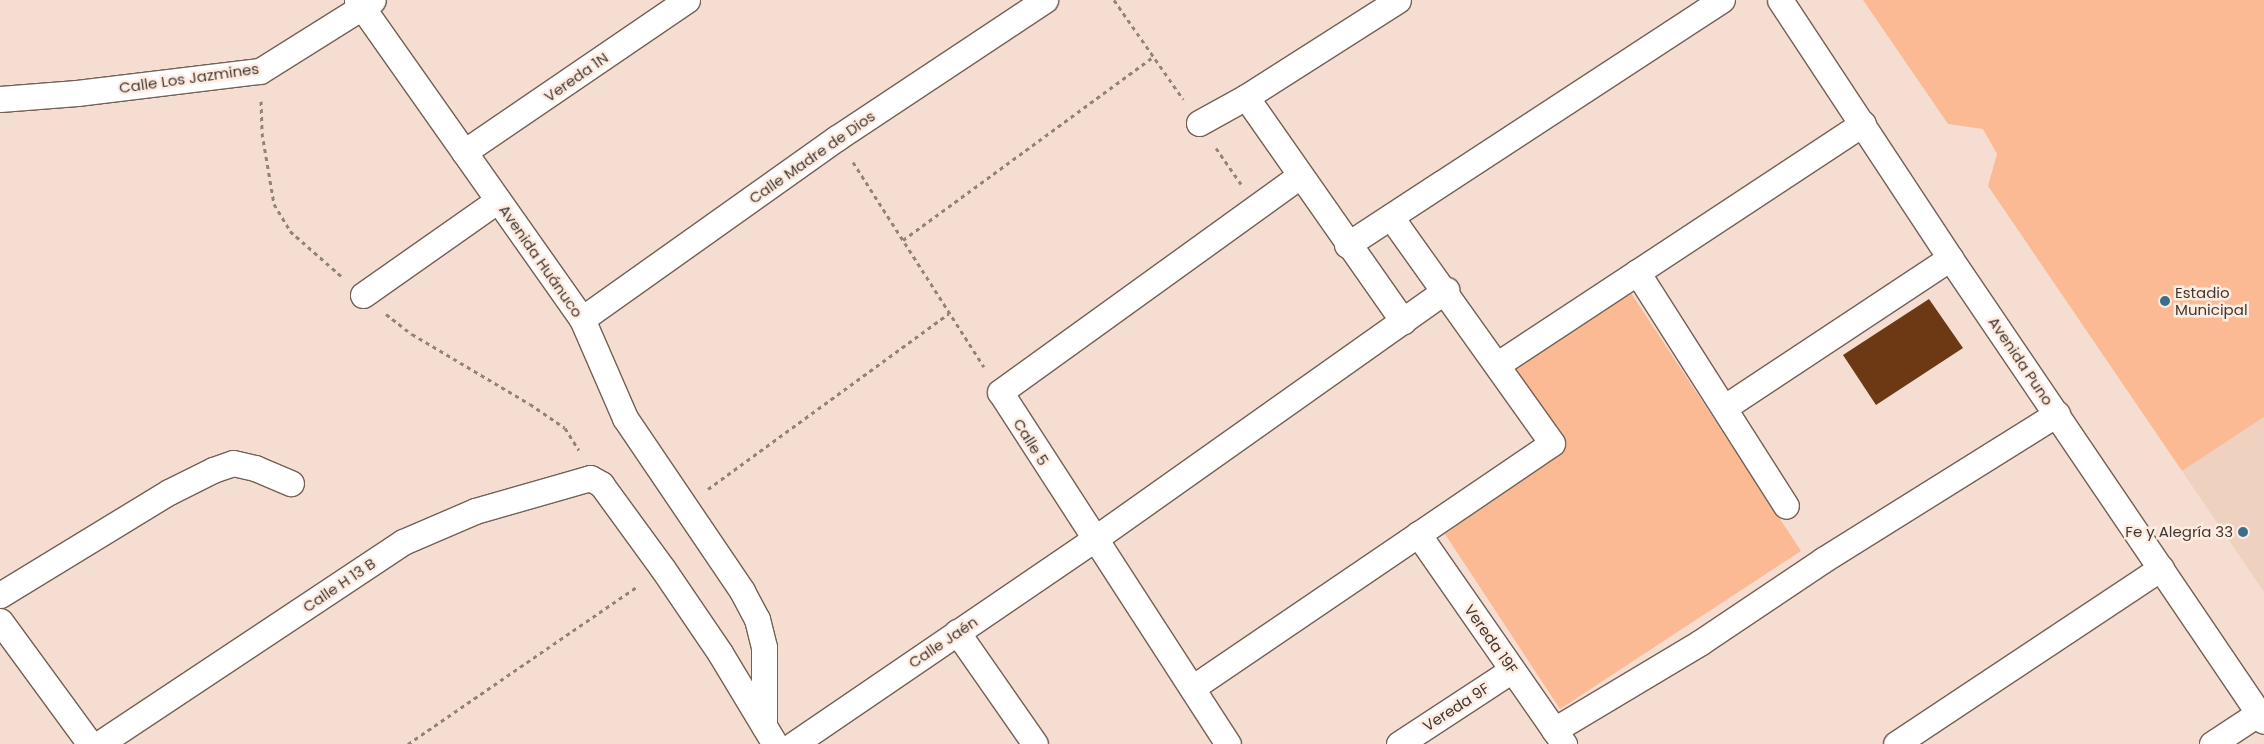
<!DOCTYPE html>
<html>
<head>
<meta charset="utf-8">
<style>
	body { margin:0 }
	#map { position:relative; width:2264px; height:744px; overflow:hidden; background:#f5ded1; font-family:Poppins,sans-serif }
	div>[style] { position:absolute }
	.built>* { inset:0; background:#eed1bf }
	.green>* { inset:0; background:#fbba93 }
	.building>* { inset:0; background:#6c3914 }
	.path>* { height:3px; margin-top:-1.5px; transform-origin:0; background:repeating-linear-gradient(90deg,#92837a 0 4px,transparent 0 8px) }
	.roads { filter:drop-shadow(1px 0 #746055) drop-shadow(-1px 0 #746055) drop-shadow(0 1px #746055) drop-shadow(0 -1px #746055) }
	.minor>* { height:25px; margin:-12.5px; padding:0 12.5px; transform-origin:12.5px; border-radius:12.5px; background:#fff }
	.dots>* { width:14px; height:14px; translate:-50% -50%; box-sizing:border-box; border:2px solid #ffece1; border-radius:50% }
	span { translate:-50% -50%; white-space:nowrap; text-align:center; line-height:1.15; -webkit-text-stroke:5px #ffece1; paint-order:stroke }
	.street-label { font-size:15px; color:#413833 }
	.poi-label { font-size:15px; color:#413833 }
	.left { translate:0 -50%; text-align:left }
	.right { translate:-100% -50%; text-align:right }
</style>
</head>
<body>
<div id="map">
	<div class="built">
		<div style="clip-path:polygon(2264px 417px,2264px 592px,2182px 471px)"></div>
	</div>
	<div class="green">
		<div style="clip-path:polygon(1863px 0,2264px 0,2264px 417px,2182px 471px,1988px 186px,1997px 154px,1983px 129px,1948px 124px)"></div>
		<div style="clip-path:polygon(1629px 290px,1801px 551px,1560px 709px,1445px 534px,1561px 449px,1512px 366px)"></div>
	</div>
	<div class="building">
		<div style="clip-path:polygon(1929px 299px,1963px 348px,1876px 405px,1843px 355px)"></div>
	</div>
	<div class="path">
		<div style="left:1114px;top:0;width:121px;rotate:55.1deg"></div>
		<div style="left:261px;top:101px;width:32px;rotate:88deg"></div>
		<div style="left:262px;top:133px;width:72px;rotate:80.4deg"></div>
		<div style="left:274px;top:204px;width:31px;rotate:59deg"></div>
		<div style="left:290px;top:231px;width:68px;rotate:41.4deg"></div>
		<div style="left:1216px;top:148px;width:44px;rotate:55.2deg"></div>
		<div style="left:853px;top:162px;width:243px;rotate:57.4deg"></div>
		<div style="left:903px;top:240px;width:311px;rotate:-36.2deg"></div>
		<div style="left:386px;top:314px;width:33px;rotate:38deg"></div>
		<div style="left:412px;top:334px;width:137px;rotate:30.7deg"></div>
		<div style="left:530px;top:404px;width:42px;rotate:34.4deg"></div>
		<div style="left:565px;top:428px;width:26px;rotate:58deg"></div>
		<div style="left:708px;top:489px;width:298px;rotate:-36.1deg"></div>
		<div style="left:408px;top:744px;width:279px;rotate:-34.5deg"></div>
	</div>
	<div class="roads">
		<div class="minor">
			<div style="left:357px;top:0;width:390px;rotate:54.8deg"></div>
			<div style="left:582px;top:319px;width:108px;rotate:66.5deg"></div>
			<div style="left:625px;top:418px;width:209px;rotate:55.9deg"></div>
			<div style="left:742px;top:591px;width:32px;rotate:62deg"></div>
			<div style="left:757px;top:619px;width:29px;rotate:76deg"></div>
			<div style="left:764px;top:647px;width:79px;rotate:90deg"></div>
			<div style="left:1780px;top:0;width:309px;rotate:56.6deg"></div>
			<div style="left:1950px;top:258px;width:559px;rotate:55.86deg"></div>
			<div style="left:1246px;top:97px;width:274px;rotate:55deg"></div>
			<div style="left:0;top:99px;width:77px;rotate:-4.5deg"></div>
			<div style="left:77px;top:93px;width:184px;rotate:-6.9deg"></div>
			<div style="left:260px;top:71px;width:133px;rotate:-32.1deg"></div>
			<div style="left:1199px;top:123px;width:54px;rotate:-29deg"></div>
			<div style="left:1246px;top:97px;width:180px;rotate:-32.5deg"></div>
			<div style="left:464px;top:152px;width:270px;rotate:-34.3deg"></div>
			<div style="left:1347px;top:245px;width:448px;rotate:-33.2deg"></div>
			<div style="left:1637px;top:272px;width:277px;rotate:57.5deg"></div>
			<div style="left:363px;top:295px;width:165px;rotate:-35.1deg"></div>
			<div style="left:582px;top:319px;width:313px;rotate:-35.4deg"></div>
			<div style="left:837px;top:138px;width:250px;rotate:-33.6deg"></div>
			<div style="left:1498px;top:364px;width:437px;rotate:-33.4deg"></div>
			<div style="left:1725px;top:407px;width:270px;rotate:-33.5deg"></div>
			<div style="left:1418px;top:534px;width:256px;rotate:55.2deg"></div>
			<div style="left:0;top:595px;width:198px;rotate:-31.4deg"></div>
			<div style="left:169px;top:492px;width:49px;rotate:-26.6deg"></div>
			<div style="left:213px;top:470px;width:21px;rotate:-19deg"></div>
			<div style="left:233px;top:463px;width:23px;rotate:13deg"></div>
			<div style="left:255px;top:468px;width:39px;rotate:23deg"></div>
			<div style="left:0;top:621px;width:152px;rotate:53.8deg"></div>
			<div style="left:957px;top:632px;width:136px;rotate:55.1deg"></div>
			<div style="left:1192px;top:688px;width:435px;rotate:-34.2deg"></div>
			<div style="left:1552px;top:443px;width:277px;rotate:-125.5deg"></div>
			<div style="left:1554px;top:730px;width:171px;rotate:-30.9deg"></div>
			<div style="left:1701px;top:642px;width:147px;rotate:-33.9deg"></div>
			<div style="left:1823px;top:560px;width:276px;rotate:-32deg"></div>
			<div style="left:99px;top:744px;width:365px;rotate:-33.6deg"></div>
			<div style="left:403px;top:542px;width:78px;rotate:-23.3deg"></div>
			<div style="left:475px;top:511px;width:120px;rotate:-16deg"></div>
			<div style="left:590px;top:478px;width:13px;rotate:29deg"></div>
			<div style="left:601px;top:484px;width:105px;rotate:53.9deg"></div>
			<div style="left:663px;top:569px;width:102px;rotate:55.8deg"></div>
			<div style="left:720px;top:653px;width:106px;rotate:58.9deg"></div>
			<div style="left:794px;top:744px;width:362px;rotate:-34.3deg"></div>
			<div style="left:1093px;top:540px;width:433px;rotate:-35.3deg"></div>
			<div style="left:1228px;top:744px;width:419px;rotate:-122.9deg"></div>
			<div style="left:1000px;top:392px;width:370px;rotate:-35.8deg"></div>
			<div style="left:1399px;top:744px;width:135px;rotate:-33.2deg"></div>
			<div style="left:1896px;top:744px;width:318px;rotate:-33.6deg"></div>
			<div style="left:2212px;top:744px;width:56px;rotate:-33.4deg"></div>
		</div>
	</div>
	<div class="dots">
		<div style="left:2165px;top:301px;background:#386f8a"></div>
		<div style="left:2243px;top:532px;background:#386f8a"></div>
	</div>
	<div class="street-label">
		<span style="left:576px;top:77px;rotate:-35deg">Vereda 1N</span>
		<span style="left:189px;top:78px;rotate:-8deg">Calle Los Jazmines</span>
		<span style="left:812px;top:157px;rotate:-35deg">Calle Madre de Dios</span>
		<span style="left:541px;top:261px;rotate:55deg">Avenida Huánuco</span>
		<span style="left:2021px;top:361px;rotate:56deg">Avenida Puno</span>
		<span style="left:1031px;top:442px;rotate:58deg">Calle 5</span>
		<span style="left:339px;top:585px;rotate:-34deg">Calle H 13 B</span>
		<span style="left:1491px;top:639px;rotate:55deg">Vereda 19F</span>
		<span style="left:943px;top:642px;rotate:-34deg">Calle Jaén</span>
		<span style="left:1456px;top:707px;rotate:-33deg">Vereda 9F</span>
	</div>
	<div class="poi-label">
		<span class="left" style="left:2175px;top:301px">Estadio<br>Municipal</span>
		<span class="right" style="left:2233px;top:532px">Fe y Alegría 33</span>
	</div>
</div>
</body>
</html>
